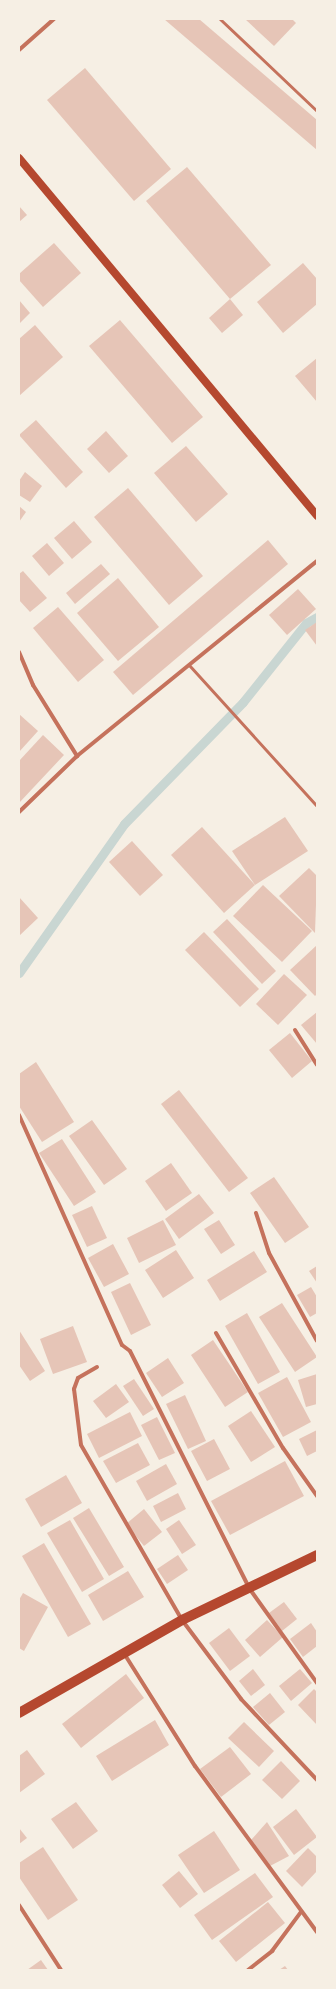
<!DOCTYPE html>
<html>
<head>
<meta charset="utf-8">
<style>
	body { margin:0 }
	#map { position:relative; width:336px; height:1989px; overflow:hidden; background:#f6efe4; font-family:Figtree,sans-serif }
	div>[style] { position:absolute }
	.stream>* { height:9px; margin:-4.5px; padding:0 4.5px; transform-origin:4.5px; border-radius:4.5px; background:#c9d6d2 }
	.building>* { inset:0; background:#e6c5b7 }
	.service>* { height:3px; margin:-1.5px; padding:0 1.5px; transform-origin:1.5px; border-radius:1.5px; background:#c5725c }
	.minor>* { height:4px; margin:-2px; padding:0 2px; transform-origin:2px; border-radius:2px; background:#c5725c }
	.secondary>* { height:8px; margin:-4px; padding:0 4px; transform-origin:4px; border-radius:4px; background:#b5482f }
	.primary>* { height:10px; margin:-5px; padding:0 5px; transform-origin:5px; border-radius:5px; background:#b5482f }
	span { translate:-50% -50%; white-space:nowrap; text-align:center; line-height:1.15; -webkit-text-stroke:3.5px #f6efe4; paint-order:stroke }
	.frame { position:absolute; inset:0; border:20px solid #f6efe4; pointer-events:none }
</style>
</head>
<body>
<div id="map">
	<div class="stream">
		<div style="left:19px;top:973px;width:182px;rotate:-54.8deg"></div>
		<div style="left:124px;top:824px;width:170px;rotate:-45.7deg"></div>
		<div style="left:243px;top:702px;width:101px;rotate:-51.4deg"></div>
		<div style="left:306px;top:623px;width:13px;rotate:-29deg"></div>
	</div>
	<div class="building">
		<div style="clip-path:polygon(164px 19px,199px 19px,317px 120px,317px 150px)"></div>
		<div style="clip-path:polygon(245px 19px,292px 19px,296px 23px,274px 46px)"></div>
		<div style="clip-path:polygon(85px 68px,171px 169px,134px 201px,47px 100px)"></div>
		<div style="clip-path:polygon(187px 167px,271px 265px,230px 299px,146px 201px)"></div>
		<div style="clip-path:polygon(19px 206px,27px 215px,19px 222px)"></div>
		<div style="clip-path:polygon(54px 243px,81px 273px,43px 307px,19px 280px,19px 274px)"></div>
		<div style="clip-path:polygon(303px 263px,317px 279px,317px 304px,283px 333px,257px 302px)"></div>
		<div style="clip-path:polygon(230px 299px,243px 315px,222px 333px,209px 318px)"></div>
		<div style="clip-path:polygon(19px 300px,30px 313px,19px 324px)"></div>
		<div style="clip-path:polygon(120px 320px,203px 417px,172px 443px,89px 346px)"></div>
		<div style="clip-path:polygon(35px 325px,63px 357px,19px 396px,19px 339px)"></div>
		<div style="clip-path:polygon(317px 358px,317px 402px,295px 376px)"></div>
		<div style="clip-path:polygon(36px 420px,83px 472px,66px 488px,19px 435px)"></div>
		<div style="clip-path:polygon(106px 431px,128px 456px,109px 473px,87px 449px)"></div>
		<div style="clip-path:polygon(186px 446px,228px 494px,196px 522px,154px 473px)"></div>
		<div style="clip-path:polygon(25px 472px,42px 486px,30px 502px,19px 495px,19px 481px)"></div>
		<div style="clip-path:polygon(128px 488px,203px 576px,169px 605px,94px 517px)"></div>
		<div style="clip-path:polygon(19px 506px,26px 512px,19px 522px)"></div>
		<div style="clip-path:polygon(74px 521px,92px 542px,72px 559px,54px 538px)"></div>
		<div style="clip-path:polygon(268px 540px,288px 564px,133px 695px,113px 672px)"></div>
		<div style="clip-path:polygon(47px 543px,64px 563px,49px 576px,32px 556px)"></div>
		<div style="clip-path:polygon(101px 564px,110px 574px,75px 604px,66px 593px)"></div>
		<div style="clip-path:polygon(23px 571px,47px 598px,30px 612px,19px 600px,19px 574px)"></div>
		<div style="clip-path:polygon(118px 578px,159px 627px,118px 661px,77px 613px)"></div>
		<div style="clip-path:polygon(298px 589px,316px 609px,287px 635px,269px 615px)"></div>
		<div style="clip-path:polygon(58px 607px,104px 660px,78px 682px,33px 628px)"></div>
		<div style="clip-path:polygon(317px 622px,317px 646px,305px 630px)"></div>
		<div style="clip-path:polygon(19px 714px,38px 731px,19px 752px)"></div>
		<div style="clip-path:polygon(43px 735px,64px 755px,19px 803px,19px 761px)"></div>
		<div style="clip-path:polygon(285px 817px,308px 851px,255px 885px,232px 851px)"></div>
		<div style="clip-path:polygon(202px 827px,255px 885px,224px 913px,171px 855px)"></div>
		<div style="clip-path:polygon(132px 841px,163px 875px,140px 896px,109px 862px)"></div>
		<div style="clip-path:polygon(309px 868px,317px 876px,315px 933px,279px 896px)"></div>
		<div style="clip-path:polygon(263px 885px,312px 931px,282px 962px,233px 916px)"></div>
		<div style="clip-path:polygon(19px 897px,38px 918px,19px 936px)"></div>
		<div style="clip-path:polygon(227px 919px,276px 971px,262px 984px,213px 932px)"></div>
		<div style="clip-path:polygon(204px 932px,259px 989px,240px 1007px,185px 950px)"></div>
		<div style="clip-path:polygon(317px 945px,317px 994px,315px 996px,290px 970px)"></div>
		<div style="clip-path:polygon(284px 974px,307px 995px,278px 1025px,256px 1004px)"></div>
		<div style="clip-path:polygon(317px 1012px,317px 1044px,301px 1025px)"></div>
		<div style="clip-path:polygon(290px 1033px,312px 1061px,292px 1078px,269px 1050px)"></div>
		<div style="clip-path:polygon(36px 1062px,74px 1122px,42px 1142px,19px 1106px,19px 1074px)"></div>
		<div style="clip-path:polygon(179px 1090px,248px 1178px,229px 1192px,161px 1104px)"></div>
		<div style="clip-path:polygon(92px 1120px,127px 1169px,104px 1185px,69px 1136px)"></div>
		<div style="clip-path:polygon(62px 1139px,96px 1192px,74px 1206px,39px 1153px)"></div>
		<div style="clip-path:polygon(171px 1163px,192px 1193px,166px 1211px,145px 1181px)"></div>
		<div style="clip-path:polygon(274px 1177px,309px 1227px,285px 1243px,250px 1193px)"></div>
		<div style="clip-path:polygon(199px 1194px,214px 1213px,179px 1239px,165px 1219px)"></div>
		<div style="clip-path:polygon(92px 1206px,107px 1238px,87px 1247px,72px 1215px)"></div>
		<div style="clip-path:polygon(163px 1220px,176px 1245px,139px 1263px,127px 1238px)"></div>
		<div style="clip-path:polygon(219px 1220px,235px 1245px,221px 1254px,204px 1229px)"></div>
		<div style="clip-path:polygon(113px 1244px,129px 1274px,104px 1287px,88px 1258px)"></div>
		<div style="clip-path:polygon(176px 1250px,194px 1278px,163px 1298px,145px 1270px)"></div>
		<div style="clip-path:polygon(254px 1251px,267px 1272px,220px 1301px,207px 1280px)"></div>
		<div style="clip-path:polygon(317px 1266px,317px 1283px,309px 1271px)"></div>
		<div style="clip-path:polygon(130px 1283px,151px 1325px,131px 1335px,111px 1292px)"></div>
		<div style="clip-path:polygon(311px 1287px,317px 1297px,317px 1313px,310px 1317px,297px 1295px)"></div>
		<div style="clip-path:polygon(282px 1303px,317px 1357px,295px 1372px,259px 1317px)"></div>
		<div style="clip-path:polygon(247px 1313px,280px 1372px,258px 1384px,225px 1326px)"></div>
		<div style="clip-path:polygon(73px 1326px,87px 1362px,53px 1374px,40px 1339px)"></div>
		<div style="clip-path:polygon(19px 1330px,45px 1371px,30px 1381px,19px 1365px)"></div>
		<div style="clip-path:polygon(213px 1340px,248px 1392px,225px 1407px,191px 1355px)"></div>
		<div style="clip-path:polygon(168px 1358px,184px 1383px,162px 1397px,146px 1373px)"></div>
		<div style="clip-path:polygon(317px 1374px,317px 1404px,306px 1407px,298px 1380px)"></div>
		<div style="clip-path:polygon(287px 1377px,311px 1422px,283px 1437px,258px 1393px)"></div>
		<div style="clip-path:polygon(134px 1379px,154px 1409px,143px 1416px,123px 1386px)"></div>
		<div style="clip-path:polygon(116px 1384px,129px 1402px,106px 1418px,93px 1401px)"></div>
		<div style="clip-path:polygon(185px 1395px,206px 1441px,188px 1449px,166px 1404px)"></div>
		<div style="clip-path:polygon(251px 1411px,275px 1447px,251px 1462px,228px 1426px)"></div>
		<div style="clip-path:polygon(130px 1412px,142px 1436px,99px 1458px,87px 1434px)"></div>
		<div style="clip-path:polygon(157px 1417px,175px 1453px,159px 1460px,141px 1425px)"></div>
		<div style="clip-path:polygon(317px 1430px,317px 1451px,307px 1456px,299px 1439px)"></div>
		<div style="clip-path:polygon(214px 1439px,230px 1469px,207px 1481px,191px 1451px)"></div>
		<div style="clip-path:polygon(138px 1443px,150px 1465px,116px 1483px,103px 1461px)"></div>
		<div style="clip-path:polygon(285px 1461px,304px 1496px,230px 1535px,211px 1501px)"></div>
		<div style="clip-path:polygon(166px 1464px,177px 1484px,147px 1501px,136px 1481px)"></div>
		<div style="clip-path:polygon(66px 1475px,82px 1503px,41px 1527px,25px 1499px)"></div>
		<div style="clip-path:polygon(178px 1493px,186px 1509px,161px 1522px,153px 1506px)"></div>
		<div style="clip-path:polygon(89px 1508px,124px 1567px,109px 1576px,73px 1518px)"></div>
		<div style="clip-path:polygon(144px 1509px,162px 1532px,144px 1546px,126px 1524px)"></div>
		<div style="clip-path:polygon(70px 1520px,104px 1579px,82px 1592px,47px 1533px)"></div>
		<div style="clip-path:polygon(179px 1520px,196px 1545px,182px 1554px,166px 1529px)"></div>
		<div style="clip-path:polygon(44px 1543px,91px 1624px,68px 1637px,22px 1556px)"></div>
		<div style="clip-path:polygon(178px 1555px,188px 1570px,167px 1584px,157px 1569px)"></div>
		<div style="clip-path:polygon(128px 1571px,144px 1597px,103px 1621px,88px 1595px)"></div>
		<div style="clip-path:polygon(23px 1593px,48px 1607px,24px 1651px,19px 1648px,19px 1600px)"></div>
		<div style="clip-path:polygon(284px 1602px,297px 1619px,282px 1631px,269px 1613px)"></div>
		<div style="clip-path:polygon(267px 1620px,283px 1637px,260px 1657px,245px 1640px)"></div>
		<div style="clip-path:polygon(311px 1623px,317px 1632px,317px 1646px,303px 1657px,290px 1639px)"></div>
		<div style="clip-path:polygon(229px 1628px,250px 1656px,230px 1671px,209px 1643px)"></div>
		<div style="clip-path:polygon(253px 1669px,265px 1685px,251px 1696px,239px 1681px)"></div>
		<div style="clip-path:polygon(300px 1669px,312px 1683px,291px 1701px,279px 1686px)"></div>
		<div style="clip-path:polygon(126px 1674px,144px 1698px,81px 1748px,62px 1724px)"></div>
		<div style="clip-path:polygon(314px 1689px,317px 1692px,317px 1725px,298px 1705px)"></div>
		<div style="clip-path:polygon(270px 1693px,285px 1712px,269px 1725px,253px 1707px)"></div>
		<div style="clip-path:polygon(155px 1720px,169px 1745px,112px 1781px,96px 1756px)"></div>
		<div style="clip-path:polygon(244px 1722px,274px 1751px,259px 1767px,228px 1738px)"></div>
		<div style="clip-path:polygon(230px 1747px,251px 1774px,221px 1797px,200px 1769px)"></div>
		<div style="clip-path:polygon(27px 1750px,45px 1774px,19px 1793px,19px 1756px)"></div>
		<div style="clip-path:polygon(281px 1761px,300px 1781px,282px 1799px,262px 1780px)"></div>
		<div style="clip-path:polygon(76px 1802px,98px 1831px,73px 1849px,51px 1819px)"></div>
		<div style="clip-path:polygon(296px 1809px,317px 1837px,294px 1855px,273px 1827px)"></div>
		<div style="clip-path:polygon(267px 1822px,289px 1856px,270px 1866px,251px 1840px)"></div>
		<div style="clip-path:polygon(19px 1828px,27px 1838px,19px 1844px)"></div>
		<div style="clip-path:polygon(214px 1831px,240px 1870px,204px 1893px,178px 1855px)"></div>
		<div style="clip-path:polygon(43px 1847px,78px 1900px,48px 1920px,19px 1877px,19px 1863px)"></div>
		<div style="clip-path:polygon(308px 1848px,317px 1857px,317px 1871px,302px 1887px,286px 1871px)"></div>
		<div style="clip-path:polygon(179px 1871px,198px 1894px,180px 1908px,162px 1885px)"></div>
		<div style="clip-path:polygon(255px 1873px,273px 1897px,212px 1940px,194px 1915px)"></div>
		<div style="clip-path:polygon(268px 1902px,285px 1923px,236px 1962px,219px 1941px)"></div>
		<div style="clip-path:polygon(41px 1960px,48px 1970px,27px 1970px)"></div>
		<div style="clip-path:polygon(285px 1966px,288px 1970px,279px 1970px)"></div>
	</div>
	<div class="service">
		<div style="left:220px;top:19px;width:134px;rotate:43.5deg"></div>
		<div style="left:189px;top:665px;width:190px;rotate:47.8deg"></div>
	</div>
	<div class="minor">
		<div style="left:19px;top:50px;width:47px;rotate:-41.5deg"></div>
		<div style="left:19px;top:652px;width:36px;rotate:67deg"></div>
		<div style="left:33px;top:685px;width:84px;rotate:58.2deg"></div>
		<div style="left:19px;top:812px;width:81px;rotate:-44deg"></div>
		<div style="left:77px;top:756px;width:309px;rotate:-39.1deg"></div>
		<div style="left:295px;top:1030px;width:41px;rotate:57.8deg"></div>
		<div style="left:19px;top:1115px;width:252px;rotate:65.9deg"></div>
		<div style="left:122px;top:1345px;width:10px;rotate:37deg"></div>
		<div style="left:130px;top:1351px;width:265px;rotate:63.3deg"></div>
		<div style="left:249px;top:1588px;width:117px;rotate:54.4deg"></div>
		<div style="left:256px;top:1213px;width:42px;rotate:72deg"></div>
		<div style="left:269px;top:1253px;width:100px;rotate:61.4deg"></div>
		<div style="left:216px;top:1333px;width:133px;rotate:59.8deg"></div>
		<div style="left:283px;top:1448px;width:59px;rotate:54.7deg"></div>
		<div style="left:97px;top:1367px;width:22px;rotate:150deg"></div>
		<div style="left:78px;top:1378px;width:12px;rotate:110deg"></div>
		<div style="left:74px;top:1389px;width:56px;rotate:82.9deg"></div>
		<div style="left:81px;top:1445px;width:202px;rotate:60deg"></div>
		<div style="left:182px;top:1620px;width:99px;rotate:53.2deg"></div>
		<div style="left:241px;top:1699px;width:111px;rotate:46.8deg"></div>
		<div style="left:125px;top:1655px;width:131px;rotate:57.8deg"></div>
		<div style="left:195px;top:1766px;width:206px;rotate:53.7deg"></div>
		<div style="left:19px;top:1905px;width:77px;rotate:57.1deg"></div>
		<div style="left:248px;top:1970px;width:31px;rotate:-38deg"></div>
		<div style="left:272px;top:1951px;width:49px;rotate:-53.4deg"></div>
	</div>
	<div class="secondary">
		<div style="left:19px;top:158px;width:466px;rotate:50.2deg"></div>
	</div>
	<div class="primary">
		<div style="left:19px;top:1713px;width:188px;rotate:-29.7deg"></div>
		<div style="left:182px;top:1620px;width:150px;rotate:-25.7deg"></div>
	</div>
	<div class="frame"></div>
</div>
</body>
</html>
